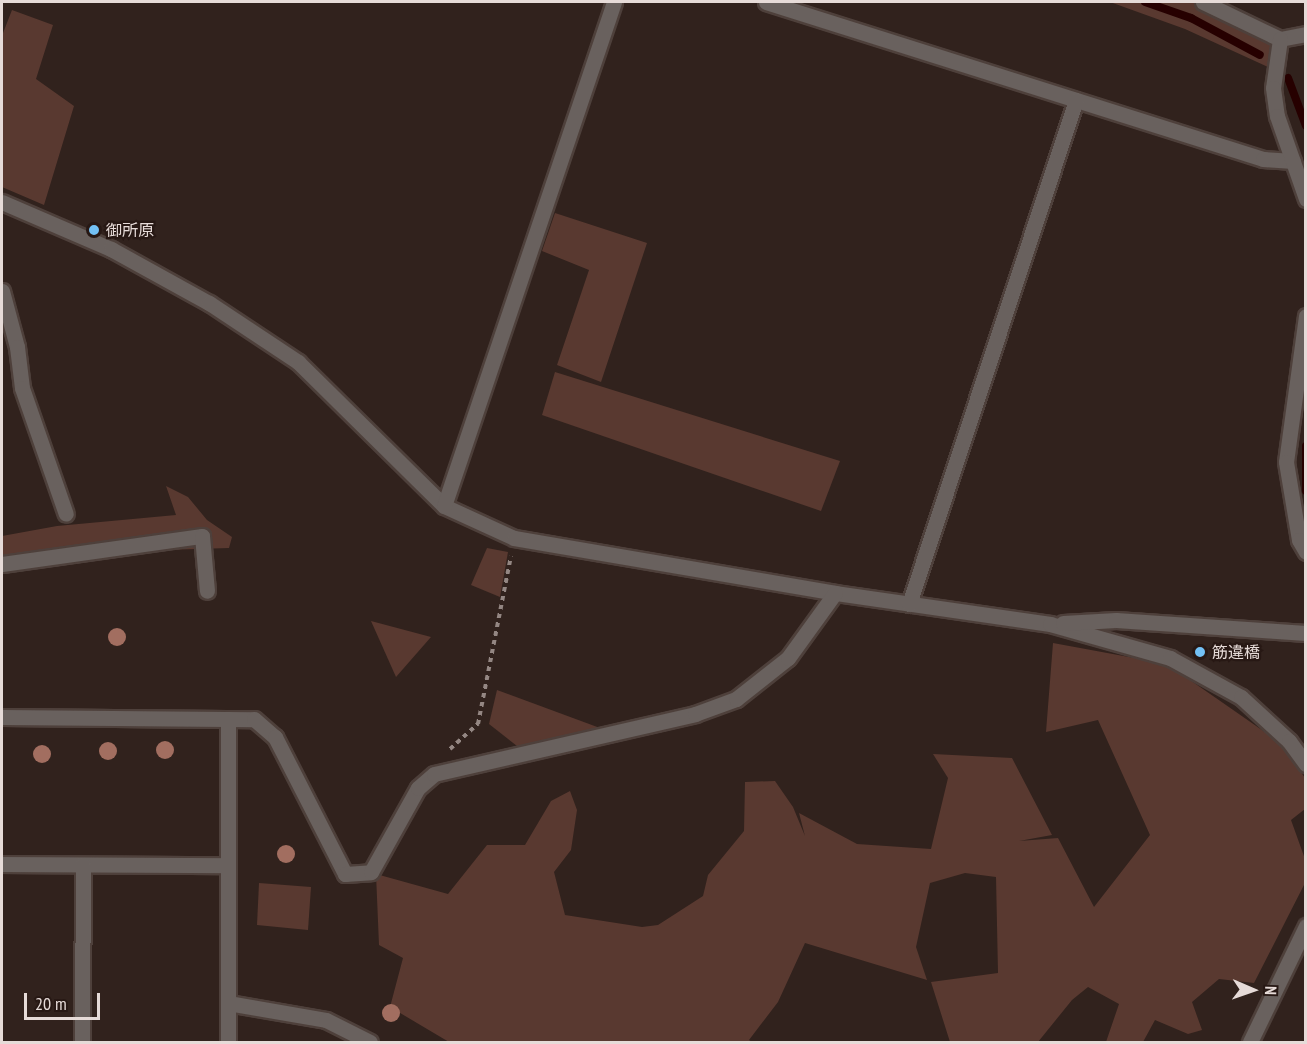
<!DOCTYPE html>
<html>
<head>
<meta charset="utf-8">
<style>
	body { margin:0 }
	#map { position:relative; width:1307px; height:1044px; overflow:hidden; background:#31221d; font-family:"PT Sans Narrow","Noto Sans JP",sans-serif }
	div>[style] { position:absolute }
	.green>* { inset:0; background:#593930 }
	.stream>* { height:8px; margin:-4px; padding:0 4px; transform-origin:4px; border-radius:4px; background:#260000 }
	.path>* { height:4px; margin-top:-2px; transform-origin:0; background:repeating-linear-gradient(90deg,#948783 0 4.5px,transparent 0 9px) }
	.roads { filter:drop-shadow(2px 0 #4e403b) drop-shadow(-2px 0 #4e403b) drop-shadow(0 2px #4e403b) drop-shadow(0 -2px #4e403b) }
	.minor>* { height:15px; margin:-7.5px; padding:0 7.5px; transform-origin:7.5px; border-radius:7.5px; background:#69615e }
	.trees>* { width:18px; height:18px; margin:-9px; border-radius:50%; background:#a26e60 }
	.dots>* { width:16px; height:16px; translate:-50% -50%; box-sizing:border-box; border:3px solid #271814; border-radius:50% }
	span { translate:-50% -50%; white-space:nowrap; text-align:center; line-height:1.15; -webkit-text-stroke:4.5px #271814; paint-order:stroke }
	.poi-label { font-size:16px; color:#e6dbd8 }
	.left { translate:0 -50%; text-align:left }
	.frame { position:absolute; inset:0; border:3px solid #e6dbd8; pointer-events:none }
	.north { position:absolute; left:1223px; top:960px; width:60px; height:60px; -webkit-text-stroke:4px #271814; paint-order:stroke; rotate:92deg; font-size:16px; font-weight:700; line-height:24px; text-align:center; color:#e6dbd8 }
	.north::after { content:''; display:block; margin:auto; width:21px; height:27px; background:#e6dbd8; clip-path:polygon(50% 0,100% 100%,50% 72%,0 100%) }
	.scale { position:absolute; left:24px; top:993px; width:76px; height:27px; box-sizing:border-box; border:3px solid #e6dbd8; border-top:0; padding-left:8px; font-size:18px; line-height:21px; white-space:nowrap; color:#e6dbd8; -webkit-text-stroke:4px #271814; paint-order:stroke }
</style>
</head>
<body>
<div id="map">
	<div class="green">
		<div style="clip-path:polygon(1110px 2px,1203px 2px,1274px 37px,1268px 67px,1185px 29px)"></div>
		<div style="clip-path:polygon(12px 10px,53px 25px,36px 79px,74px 106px,44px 205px,2px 187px,3px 33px)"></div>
		<div style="clip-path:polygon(555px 213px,647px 243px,601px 382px,557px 365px,589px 270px,542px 251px)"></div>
		<div style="clip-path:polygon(555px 372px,840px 461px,821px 511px,542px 415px)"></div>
		<div style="clip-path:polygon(166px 486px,188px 497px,207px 520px,232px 537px,229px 548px,2px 555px,2px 536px,57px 526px,176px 515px)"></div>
		<div style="clip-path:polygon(487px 548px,508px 552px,500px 597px,471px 585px)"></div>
		<div style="clip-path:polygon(371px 621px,431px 637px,396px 677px)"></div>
		<div style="clip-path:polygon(1053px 643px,1167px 664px,1282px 744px,1305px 778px,1305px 809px,1291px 820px,1305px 859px,1305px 883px,1254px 983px,1219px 979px,1192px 1002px,1202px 1030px,1188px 1034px,1155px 1020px,1143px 1042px,1106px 1042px,1119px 1004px,1088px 987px,1072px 1000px,1038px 1042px,950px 1042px,931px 982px,998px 973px,996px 877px,965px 873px,930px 883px,916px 947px,927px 980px,805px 943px,778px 1002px,749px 1040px,752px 1042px,449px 1042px,390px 1007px,403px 958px,379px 945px,376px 874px,448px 894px,487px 845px,525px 845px,551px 801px,570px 791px,577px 810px,571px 850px,554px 872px,565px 915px,642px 927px,658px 925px,703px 896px,708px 875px,744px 831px,745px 782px,775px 781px,793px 807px,805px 836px,799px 813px,857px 844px,931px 849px,948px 778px,933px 754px,1012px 758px,1052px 835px,1019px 841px,1058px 838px,1094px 907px,1150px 835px,1098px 720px,1046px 732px)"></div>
		<div style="clip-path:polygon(497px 690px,600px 728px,517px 746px,489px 724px)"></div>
		<div style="clip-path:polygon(259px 883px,311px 887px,308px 930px,257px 925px)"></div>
	</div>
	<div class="stream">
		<div style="left:1145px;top:2px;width:49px;rotate:19.2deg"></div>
		<div style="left:1191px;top:18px;width:78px;rotate:28.2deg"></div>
		<div style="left:1288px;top:78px;width:51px;rotate:69.4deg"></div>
		<div style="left:1306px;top:446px;width:45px;rotate:90deg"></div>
	</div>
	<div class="path">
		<div style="left:450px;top:749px;width:38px;rotate:-42deg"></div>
		<div style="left:478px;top:724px;width:171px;rotate:-78.9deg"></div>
	</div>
	<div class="roads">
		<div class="minor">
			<div style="left:766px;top:2px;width:521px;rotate:17.53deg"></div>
			<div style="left:1263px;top:159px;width:30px;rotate:4deg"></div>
			<div style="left:1203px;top:2px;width:85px;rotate:25.7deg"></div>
			<div style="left:1280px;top:39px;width:26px;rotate:-11deg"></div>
			<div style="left:1280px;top:39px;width:49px;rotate:98.1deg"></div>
			<div style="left:1273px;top:88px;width:28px;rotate:82deg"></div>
			<div style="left:1277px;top:116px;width:88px;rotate:70.7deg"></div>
			<div style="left:2px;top:202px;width:119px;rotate:23.3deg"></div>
			<div style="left:111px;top:249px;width:112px;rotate:28.9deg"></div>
			<div style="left:209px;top:303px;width:107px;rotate:33.5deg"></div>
			<div style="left:298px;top:362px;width:205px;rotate:44.6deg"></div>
			<div style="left:444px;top:506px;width:77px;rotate:24.6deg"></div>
			<div style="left:514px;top:538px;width:326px;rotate:9.7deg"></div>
			<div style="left:835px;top:593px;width:217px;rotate:8.2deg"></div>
			<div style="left:1050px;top:624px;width:125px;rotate:15.8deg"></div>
			<div style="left:1170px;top:658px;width:81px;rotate:28.8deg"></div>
			<div style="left:1241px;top:697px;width:65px;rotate:42.5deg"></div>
			<div style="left:1289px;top:741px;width:29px;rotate:54deg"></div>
			<div style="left:2px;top:291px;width:58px;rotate:75deg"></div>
			<div style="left:17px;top:347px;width:41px;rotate:83deg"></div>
			<div style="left:22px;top:388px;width:133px;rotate:70.8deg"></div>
			<div style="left:1306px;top:316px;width:147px;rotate:97.8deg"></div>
			<div style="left:1286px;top:462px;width:79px;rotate:80.5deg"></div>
			<div style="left:1299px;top:540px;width:14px;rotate:60deg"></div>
			<div style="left:444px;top:506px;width:532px;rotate:-71.36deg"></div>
			<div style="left:2px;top:564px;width:202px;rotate:-8deg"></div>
			<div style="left:202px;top:536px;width:55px;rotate:84.8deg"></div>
			<div style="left:909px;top:604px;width:531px;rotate:-71.67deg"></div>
			<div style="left:1063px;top:623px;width:53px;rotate:-3.2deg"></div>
			<div style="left:1116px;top:620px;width:190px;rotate:3.9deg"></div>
			<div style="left:2px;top:717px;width:252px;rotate:0.5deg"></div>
			<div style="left:254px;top:719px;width:28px;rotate:41deg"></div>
			<div style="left:275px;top:737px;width:154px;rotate:62.9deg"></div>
			<div style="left:345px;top:874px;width:26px;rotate:-4deg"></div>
			<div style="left:371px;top:872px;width:96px;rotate:-60.8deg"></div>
			<div style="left:418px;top:788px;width:21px;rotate:-41deg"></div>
			<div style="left:434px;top:774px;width:268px;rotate:-12.9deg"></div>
			<div style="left:695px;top:714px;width:44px;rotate:-20.1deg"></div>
			<div style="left:736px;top:699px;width:66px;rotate:-38.3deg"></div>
			<div style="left:788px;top:658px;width:80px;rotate:-54.1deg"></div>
			<div style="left:2px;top:864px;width:226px;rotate:0.3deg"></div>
			<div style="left:228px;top:1003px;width:99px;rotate:9.8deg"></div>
			<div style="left:326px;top:1020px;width:49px;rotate:26.6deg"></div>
			<div style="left:82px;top:1042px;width:177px;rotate:-89.7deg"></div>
			<div style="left:228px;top:1042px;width:323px;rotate:-90deg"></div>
			<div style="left:1250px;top:1042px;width:129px;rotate:-64.2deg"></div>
		</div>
	</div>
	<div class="trees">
		<div style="left:117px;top:637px"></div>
		<div style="left:165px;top:750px"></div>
		<div style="left:108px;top:751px"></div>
		<div style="left:42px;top:754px"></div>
		<div style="left:286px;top:854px"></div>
		<div style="left:391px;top:1013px"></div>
	</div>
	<div class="dots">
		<div style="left:94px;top:230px;background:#73c1f5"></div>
		<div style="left:1200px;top:652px;background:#73c1f5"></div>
	</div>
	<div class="poi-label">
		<span class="left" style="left:106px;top:230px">御所原</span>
		<span class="left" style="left:1212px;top:652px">筋違橋</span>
	</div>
	<div class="frame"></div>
	<div class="north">N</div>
	<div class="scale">20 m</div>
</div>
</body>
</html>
